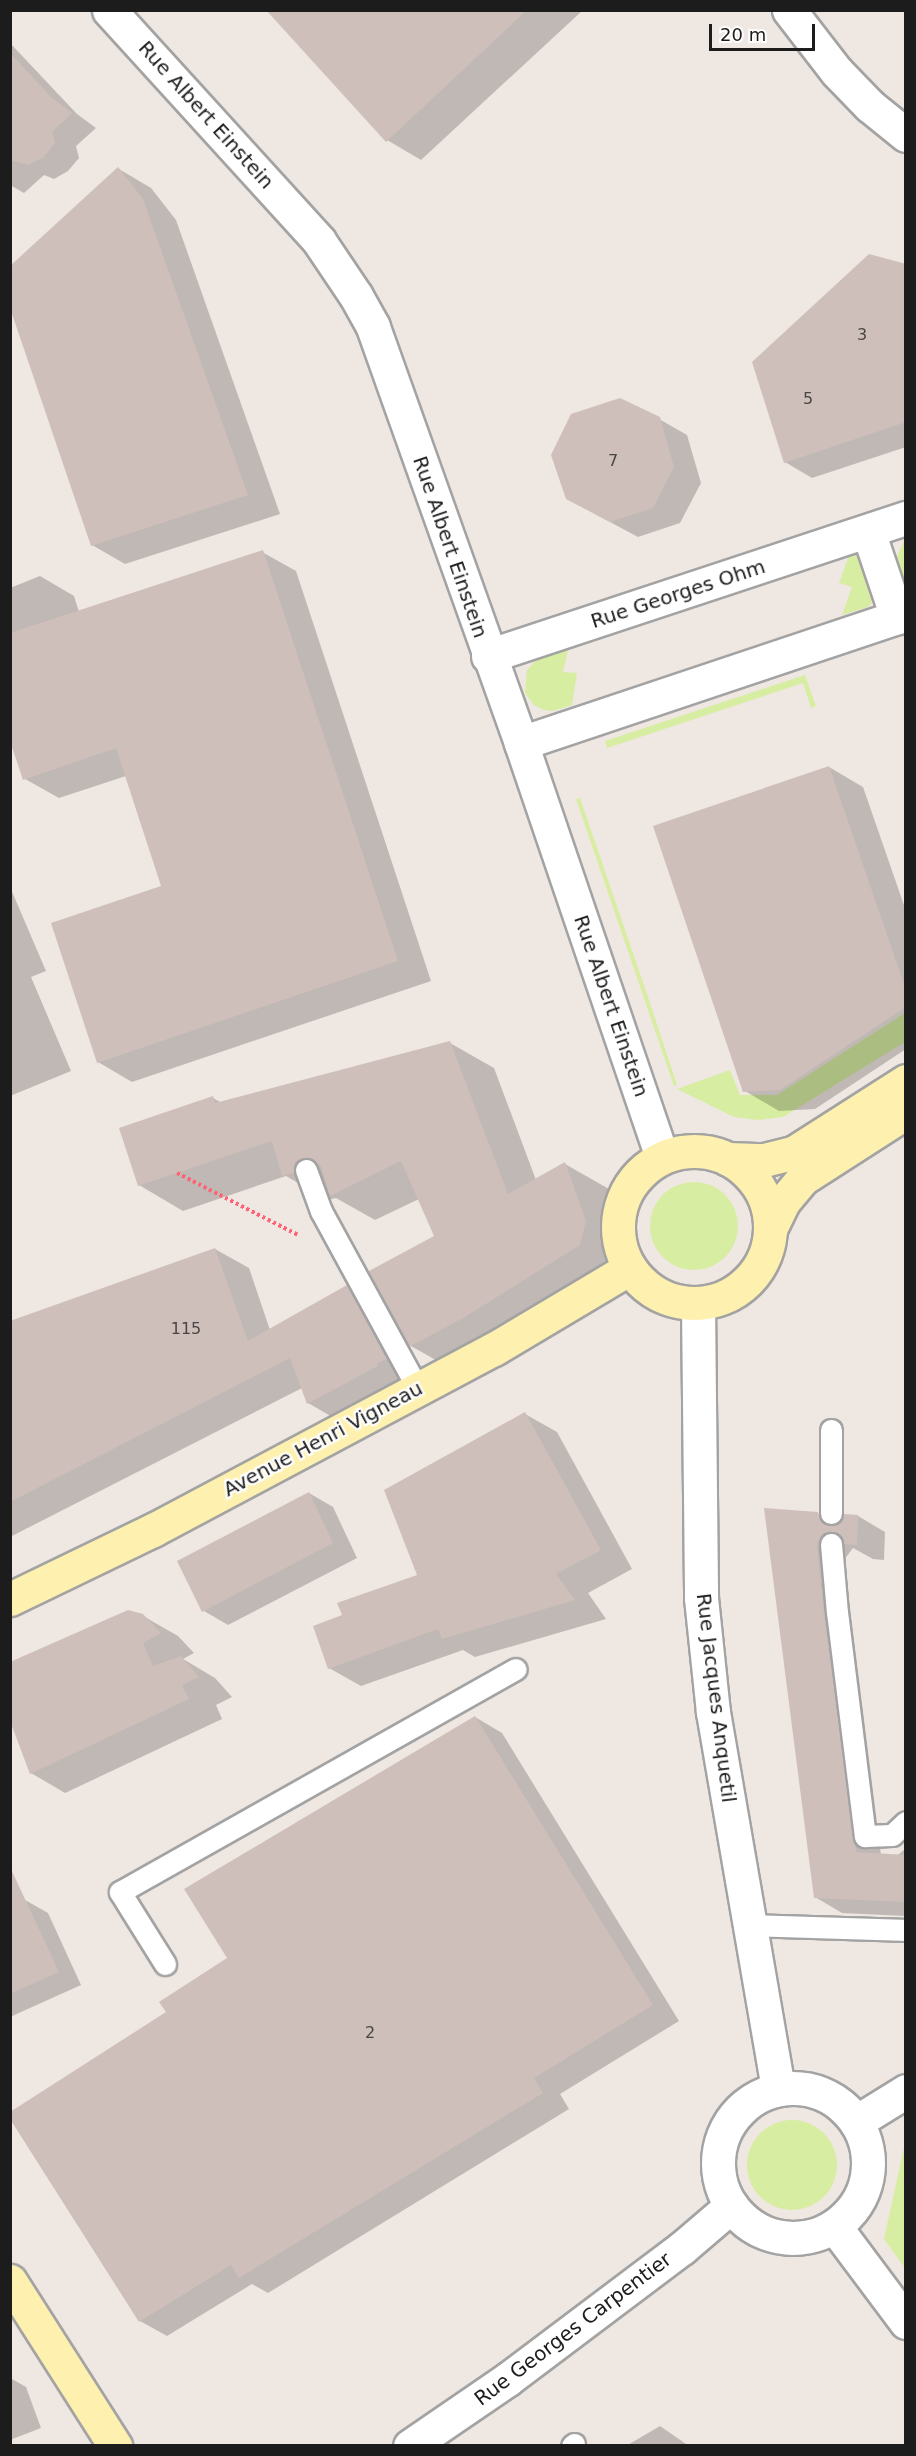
<!DOCTYPE html>
<html>
<head>
<meta charset="utf-8">
<style>
	body { margin:0 }
	#map { position:relative; width:916px; height:2456px; overflow:hidden; background:#efe7e1; font-family:"DejaVu Sans",sans-serif }
	div>[style] { position:absolute }
	.grass>* { inset:0; background:#d7eda2 }
	.round { border-radius:50% }
	.shadow>* { inset:0; background:#0003 }
	.building>* { inset:0; background:#cfbfba }
	.path>* { height:4px; margin-top:-2px; transform-origin:0; background:repeating-linear-gradient(90deg,#ff6273 0 3px,transparent 0 6px) }
	.roads { filter:drop-shadow(2px 0 #a3a3a3) drop-shadow(-2px 0 #a3a3a3) drop-shadow(0 2px #a3a3a3) drop-shadow(0 -2px #a3a3a3) }
	.lane>* { height:21px; margin:-10.5px; padding:0 10.5px; transform-origin:10.5px; border-radius:10.5px; background:#fff }
	.street>* { height:33px; margin:-16.5px; padding:0 16.5px; transform-origin:16.5px; border-radius:16.5px; background:#fff }
	.street>.ring { margin:-16.5px; padding:0; box-sizing:content-box; background:none; border:33px solid #fff; border-radius:50% }
	.secondary>* { height:33px; margin:-16.5px; padding:0 16.5px; transform-origin:16.5px; border-radius:16.5px; background:#fef1af }
	.secondary>.ring { margin:-16.5px; padding:0; box-sizing:content-box; background:none; border:33px solid #fef1af; border-radius:50% }
	span { translate:-50% -50%; white-space:nowrap; text-align:center; line-height:1.15; -webkit-text-stroke:4.5px #fff; paint-order:stroke }
	.number-label { font-size:16px; color:#494544 }
	.number-label span { -webkit-text-stroke-width:0 }
	.street-label { font-size:20px; color:#1c1c1c }
	.frame { position:absolute; inset:0; border:12px solid #1c1c1c; pointer-events:none }
	.scale { position:absolute; left:709px; top:24px; width:106px; height:27px; box-sizing:border-box; border:3px solid #1c1c1c; border-top:0; padding-left:8px; font-size:18px; line-height:21px; white-space:nowrap; color:#1c1c1c; -webkit-text-stroke:4px #fff; paint-order:stroke }
</style>
</head>
<body>
<div id="map">
	<div class="grass">
		<div style="clip-path:polygon(905px 539px,905px 580px,898px 566px,897px 556px)"></div>
		<div style="clip-path:polygon(850px 553px,858px 556px,872px 602px,868px 607px,842px 615px,852px 587px,839px 583px)"></div>
		<div style="clip-path:polygon(569px 647px,563px 672px,577px 673px,572px 705px,553px 711px,544px 710px,534px 705px,525px 693px,527px 670px,539px 657px)"></div>
		<div style="clip-path:polygon(805px 675px,816px 706px,811px 708px,803px 683px,607px 748px,605px 741px)"></div>
		<div style="clip-path:polygon(580px 798px,650px 1003px,677px 1085px,674px 1086px,576px 799px)"></div>
		<div style="clip-path:polygon(905px 1013px,905px 1042px,783px 1117px,758px 1120px,734px 1117px,677px 1089px,730px 1070px,740px 1095px,777px 1095px)"></div>
		<div class="round" style="left:650px;top:1182px;width:88px;height:88px"></div>
		<div class="round" style="left:747px;top:2120px;width:90px;height:90px"></div>
		<div style="clip-path:polygon(905px 2143px,905px 2268px,884px 2239px)"></div>
	</div>
	<div class="shadow">
		<div style="clip-path:polygon(268px 10px,583px 10px,421px 160px,387px 140px)"></div>
		<div style="clip-path:polygon(10px 43px,77px 114px,96px 128px,76px 146px,79px 158px,68px 171px,54px 179px,44px 175px,24px 193px,10px 185px)"></div>
		<div style="clip-path:polygon(119px 169px,151px 188px,176px 220px,280px 514px,125px 564px,92px 545px)"></div>
		<div style="clip-path:polygon(906px 266px,906px 447px,812px 478px,785px 462px)"></div>
		<div style="clip-path:polygon(659px 419px,687px 435px,701px 483px,680px 523px,638px 537px,595px 514px)"></div>
		<div style="clip-path:polygon(262px 552px,296px 571px,431px 981px,132px 1082px,98px 1062px,163px 886px,126px 776px,59px 798px,25px 779px,10px 736px,10px 588px,40px 576px,74px 596px,79px 612px)"></div>
		<div style="clip-path:polygon(829px 767px,863px 787px,906px 911px,906px 1049px,815px 1109px,779px 1111px,745px 1091px)"></div>
		<div style="clip-path:polygon(10px 887px,46px 971px,31px 977px,71px 1071px,10px 1096px)"></div>
		<div style="clip-path:polygon(450px 1043px,494px 1068px,536px 1180px,565px 1164px,609px 1189px,629px 1247px,624px 1270px,455px 1371px,411px 1346px,435px 1237px,419px 1199px,375px 1220px,336px 1198px,327px 1200px,286px 1176px,183px 1211px,139px 1185px,213px 1098px,222px 1103px)"></div>
		<div style="clip-path:polygon(215px 1249px,249px 1268px,270px 1330px,347px 1286px,380px 1306px,420px 1378px,341px 1422px,308px 1403px,302px 1388px,10px 1537px,10px 1322px)"></div>
		<div style="clip-path:polygon(525px 1414px,557px 1432px,632px 1569px,588px 1593px,606px 1619px,475px 1657px,463px 1650px,361px 1686px,329px 1668px,419px 1576px)"></div>
		<div style="clip-path:polygon(309px 1493px,333px 1507px,357px 1558px,228px 1625px,204px 1611px)"></div>
		<div style="clip-path:polygon(766px 1510px,818px 1514px,838px 1526px,844px 1515px,858px 1516px,885px 1532px,884px 1560px,873px 1559px,853px 1548px,844px 1560px,881px 1855px,897px 1856px,906px 1848px,906px 1916px,842px 1913px,815px 1897px)"></div>
		<div style="clip-path:polygon(143px 1616px,178px 1636px,194px 1653px,183px 1659px,215px 1678px,232px 1697px,216px 1705px,222px 1719px,65px 1793px,31px 1773px)"></div>
		<div style="clip-path:polygon(475px 1717px,502px 1733px,679px 2021px,560px 2094px,569px 2109px,268px 2293px,252px 2284px,167px 2336px,140px 2321px,168px 2012px,229px 1959px)"></div>
		<div style="clip-path:polygon(25px 1900px,48px 1913px,81px 1985px,10px 2017px,10px 1907px)"></div>
		<div style="clip-path:polygon(10px 2374px,12px 2379px,26px 2387px,41px 2428px,10px 2440px)"></div>
		<div style="clip-path:polygon(660px 2426px,689px 2446px,626px 2446px)"></div>
	</div>
	<div class="building">
		<div style="clip-path:polygon(266px 10px,527px 10px,386px 142px)"></div>
		<div style="clip-path:polygon(10px 53px,52px 98px,72px 113px,52px 132px,55px 143px,43px 158px,28px 165px,10px 160px)"></div>
		<div style="clip-path:polygon(118px 167px,143px 199px,248px 495px,91px 546px,10px 308px,10px 266px)"></div>
		<div style="clip-path:polygon(869px 254px,906px 264px,906px 422px,784px 463px,752px 362px)"></div>
		<div style="clip-path:polygon(620px 398px,660px 417px,674px 467px,653px 508px,610px 522px,566px 499px,551px 455px,571px 414px)"></div>
		<div style="clip-path:polygon(263px 550px,398px 961px,97px 1063px,51px 923px,161px 886px,116px 748px,23px 780px,10px 741px,10px 633px)"></div>
		<div style="clip-path:polygon(829px 766px,906px 990px,906px 1007px,780px 1090px,743px 1092px,653px 826px)"></div>
		<div style="clip-path:polygon(450px 1041px,508px 1194px,565px 1162px,586px 1221px,580px 1245px,465px 1317px,409px 1347px,369px 1271px,434px 1236px,401px 1161px,330px 1196px,321px 1166px,309px 1158px,297px 1161px,294px 1173px,282px 1176px,272px 1141px,138px 1186px,119px 1128px,213px 1096px,215px 1103px)"></div>
		<div style="clip-path:polygon(215px 1248px,248px 1341px,347px 1285px,387px 1359px,377px 1364px,378px 1366px,307px 1404px,290px 1358px,10px 1502px,10px 1321px)"></div>
		<div style="clip-path:polygon(525px 1412px,601px 1550px,556px 1574px,575px 1600px,442px 1639px,438px 1629px,328px 1669px,313px 1626px,342px 1615px,337px 1603px,417px 1575px,384px 1490px)"></div>
		<div style="clip-path:polygon(309px 1492px,333px 1543px,202px 1612px,177px 1561px)"></div>
		<div style="clip-path:polygon(764px 1508px,818px 1512px,820px 1520px,830px 1526px,838px 1524px,844px 1514px,858px 1515px,857px 1545px,844px 1544px,841px 1536px,830px 1531px,823px 1534px,817px 1544px,824px 1614px,856px 1852px,906px 1855px,906px 1902px,814px 1898px)"></div>
		<div style="clip-path:polygon(128px 1610px,143px 1614px,161px 1633px,143px 1643px,153px 1666px,181px 1656px,199px 1677px,182px 1685px,189px 1699px,30px 1774px,10px 1721px,10px 1662px)"></div>
		<div style="clip-path:polygon(475px 1716px,653px 2005px,534px 2078px,543px 2093px,239px 2278px,231px 2265px,139px 2322px,10px 2119px,10px 2112px,166px 2012px,159px 2002px,227px 1958px,184px 1889px)"></div>
		<div style="clip-path:polygon(10px 1867px,59px 1972px,10px 1994px)"></div>
	</div>
	<div class="path">
		<div style="left:177px;top:1173px;width:138px;rotate:27.1deg"></div>
	</div>
	<div class="roads">
		<div class="lane">
			<div style="left:306px;top:1170px;width:44px;rotate:69.9deg"></div>
			<div style="left:321px;top:1211px;width:203px;rotate:61.4deg"></div>
			<div style="left:831px;top:1430px;width:83px;rotate:90deg"></div>
			<div style="left:831px;top:1544px;width:68px;rotate:85deg"></div>
			<div style="left:837px;top:1612px;width:226px;rotate:82.9deg"></div>
			<div style="left:865px;top:1836px;width:27px;rotate:-2deg"></div>
			<div style="left:892px;top:1835px;width:19px;rotate:-43deg"></div>
			<div style="left:750px;top:1925px;width:156px;rotate:1.8deg"></div>
			<div style="left:165px;top:1964px;width:85px;rotate:-122deg"></div>
			<div style="left:120px;top:1892px;width:454px;rotate:-29.4deg"></div>
			<div style="left:572px;top:2446px;width:3px;rotate:-45deg"></div>
		</div>
		<div class="street">
			<div style="left:109px;top:10px;width:312px;rotate:47.7deg"></div>
			<div style="left:319px;top:241px;width:66px;rotate:56.1deg"></div>
			<div style="left:356px;top:296px;width:35px;rotate:61deg"></div>
			<div style="left:373px;top:327px;width:442px;rotate:70.4deg"></div>
			<div style="left:521px;top:743px;width:437px;rotate:71.2deg"></div>
			<div style="left:789px;top:10px;width:78px;rotate:52.3deg"></div>
			<div style="left:837px;top:72px;width:47px;rotate:45.9deg"></div>
			<div style="left:870px;top:106px;width:46px;rotate:38.9deg"></div>
			<div style="left:868px;top:531px;width:91px;rotate:71.4deg"></div>
			<div style="left:488px;top:656px;width:440px;rotate:-18.3deg"></div>
			<div style="left:521px;top:743px;width:406px;rotate:-18.5deg"></div>
			<div style="left:698px;top:1303px;width:295px;rotate:89.4deg"></div>
			<div style="left:701px;top:1598px;width:115px;rotate:84deg"></div>
			<div style="left:713px;top:1712px;width:383px;rotate:80.2deg"></div>
			<div class="ring" style="left:718px;top:2088px;width:117px;height:117px"></div>
			<div style="left:856px;top:2122px;width:59px;rotate:-31.8deg"></div>
			<div style="left:835px;top:2227px;width:119px;rotate:53.2deg"></div>
			<div style="left:410px;top:2446px;width:119px;rotate:-34.4deg"></div>
			<div style="left:508px;top:2379px;width:218px;rotate:-37deg"></div>
			<div style="left:682px;top:2248px;width:65px;rotate:-40.6deg"></div>
		</div>
		<div class="secondary">
			<div class="ring" style="left:618px;top:1151px;width:119px;height:119px"></div>
			<div style="left:728px;top:1159px;width:36px;rotate:2deg"></div>
			<div style="left:764px;top:1160px;width:32px;rotate:-14deg"></div>
			<div style="left:795px;top:1152px;width:132px;rotate:-32.6deg"></div>
			<div style="left:770px;top:1229px;width:30px;rotate:-64deg"></div>
			<div style="left:783px;top:1202px;width:30px;rotate:-50deg"></div>
			<div style="left:802px;top:1179px;width:124px;rotate:-32.8deg"></div>
			<div style="left:10px;top:1599px;width:159px;rotate:-25.8deg"></div>
			<div style="left:153px;top:1530px;width:386px;rotate:-28deg"></div>
			<div style="left:494px;top:1349px;width:158px;rotate:-30.8deg"></div>
			<div style="left:10px;top:2281px;width:196px;rotate:57.5deg"></div>
		</div>
	</div>
	<div class="number-label">
		<span style="left:862px;top:335px">3</span>
		<span style="left:808px;top:399px">5</span>
		<span style="left:613px;top:461px">7</span>
		<span style="left:186px;top:1329px">115</span>
		<span style="left:370px;top:2033px">2</span>
	</div>
	<div class="street-label">
		<span style="left:206px;top:115px;rotate:48deg">Rue Albert Einstein</span>
		<span style="left:450px;top:547px;rotate:71deg">Rue Albert Einstein</span>
		<span style="left:678px;top:594px;rotate:-18deg">Rue Georges Ohm</span>
		<span style="left:611px;top:1006px;rotate:71deg">Rue Albert Einstein</span>
		<span style="left:323px;top:1439px;rotate:-28deg">Avenue Henri Vigneau</span>
		<span style="left:716px;top:1698px;rotate:83deg">Rue Jacques Anquetil</span>
		<span style="left:573px;top:2329px;rotate:-37deg">Rue Georges Carpentier</span>
	</div>
	<div class="frame"></div>
	<div class="scale">20 m</div>
</div>
</body>
</html>
